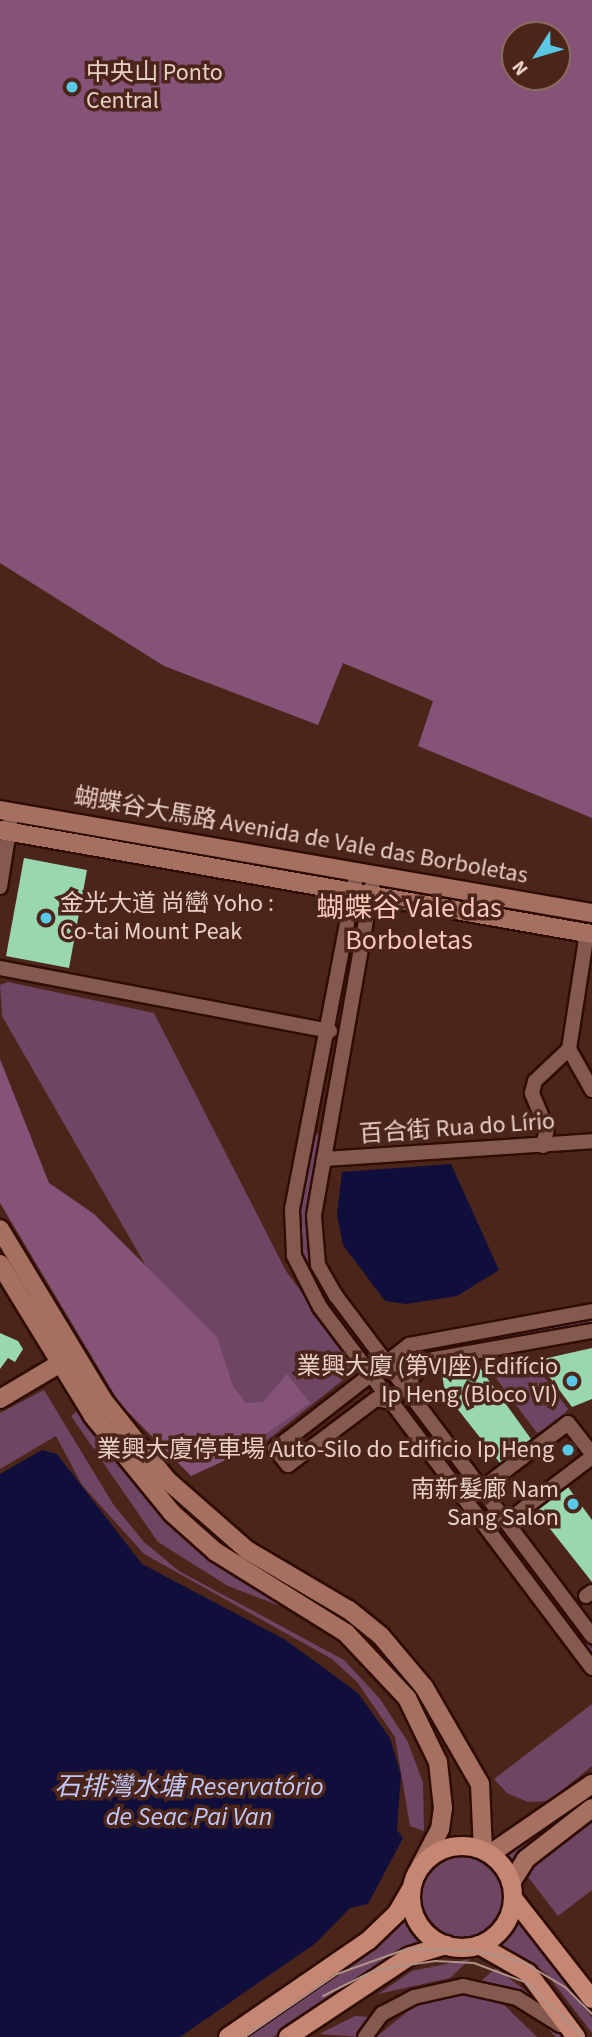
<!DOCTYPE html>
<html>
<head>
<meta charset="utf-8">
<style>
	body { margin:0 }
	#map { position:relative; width:592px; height:2037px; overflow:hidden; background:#4b251a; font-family:"Source Sans 3","Noto Sans SC",sans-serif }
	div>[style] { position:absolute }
	.green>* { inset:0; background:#6f4564 }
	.round { border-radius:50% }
	.forest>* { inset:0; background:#855378 }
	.water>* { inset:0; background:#100f3c }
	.building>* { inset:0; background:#98d7b0 }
	.roads { filter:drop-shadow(2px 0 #2f0c04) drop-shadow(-2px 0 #2f0c04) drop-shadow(0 2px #2f0c04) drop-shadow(0 -2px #2f0c04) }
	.street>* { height:14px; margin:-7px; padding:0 7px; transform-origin:7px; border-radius:7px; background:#855a4e }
	.secondary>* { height:18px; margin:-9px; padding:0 9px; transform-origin:9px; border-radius:9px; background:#a67061 }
	.primary>* { height:18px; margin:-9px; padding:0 9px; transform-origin:9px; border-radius:9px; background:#c68674 }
	.primary>.ring { margin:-9px; padding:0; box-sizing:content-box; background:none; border:18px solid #c68674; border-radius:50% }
	.tram>* { height:2px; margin:-1px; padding:0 1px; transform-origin:1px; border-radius:1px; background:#af9288 }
	.dots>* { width:19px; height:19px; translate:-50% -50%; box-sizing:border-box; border:4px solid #4b251a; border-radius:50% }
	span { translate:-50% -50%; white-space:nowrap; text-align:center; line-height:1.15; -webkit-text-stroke:7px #4b251a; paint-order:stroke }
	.poi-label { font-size:24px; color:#e8cfc7 }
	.left { translate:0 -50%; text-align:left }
	.right { translate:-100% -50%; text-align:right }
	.street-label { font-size:24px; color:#e8cfc7 }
	.water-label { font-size:26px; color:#c0c8f9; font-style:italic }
	.quarter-label { font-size:28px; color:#f9c7b9 }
	.north { position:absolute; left:501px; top:21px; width:70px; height:70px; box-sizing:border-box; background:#4b251a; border:2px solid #8a695f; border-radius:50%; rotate:233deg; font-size:19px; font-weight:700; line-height:28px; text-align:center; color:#e8cfc7 }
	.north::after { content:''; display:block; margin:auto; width:24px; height:32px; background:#59c8e4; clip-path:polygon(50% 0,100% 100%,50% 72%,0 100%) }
</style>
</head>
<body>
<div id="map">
	<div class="green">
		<div style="clip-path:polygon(8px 982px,154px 1013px,286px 1271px,351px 1360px,352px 1373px,266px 1441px,255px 1445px,245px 1438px,2px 1016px,0 985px)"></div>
		<div style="clip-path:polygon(314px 1134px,323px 1136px,306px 1223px,309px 1259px,366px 1353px,321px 1296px,297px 1243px,299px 1202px)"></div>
		<div style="clip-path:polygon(592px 1317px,592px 1322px,454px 1347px,454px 1342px)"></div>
		<div style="clip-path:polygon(536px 1366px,568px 1409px,558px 1423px,537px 1433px,493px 1374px)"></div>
		<div style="clip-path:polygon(44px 1390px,113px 1504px,144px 1542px,179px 1571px,344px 1660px,380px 1699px,408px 1742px,423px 1783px,424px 1831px,410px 1826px,395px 1737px,357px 1682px,332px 1659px,144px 1554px,82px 1485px,56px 1436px,0 1469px,0 1413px)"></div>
		<div style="clip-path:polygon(77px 1411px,158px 1513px,233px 1577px,291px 1610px,228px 1586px,158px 1542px,71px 1416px)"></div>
		<div style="clip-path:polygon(432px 1438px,592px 1649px,592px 1656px,429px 1440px)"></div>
		<div style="clip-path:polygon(592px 1704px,592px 1766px,549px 1801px,528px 1802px,507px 1793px,494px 1779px)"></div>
		<div style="clip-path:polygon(592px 1793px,523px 1851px,511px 1870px,499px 1855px,520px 1847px)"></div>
		<div style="clip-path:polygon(592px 1821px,592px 1890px,558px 1916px,525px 1873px)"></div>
		<div class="round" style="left:421px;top:1855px;width:82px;height:82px"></div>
		<div style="clip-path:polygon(405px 1915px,425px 1942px,390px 1955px,273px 2037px,244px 2037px,357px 1960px,391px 1934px)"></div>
		<div style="clip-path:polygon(521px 1915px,592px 2018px,592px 2033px,546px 1973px,501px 1946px)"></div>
		<div style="clip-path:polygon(470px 1959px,450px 1978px,378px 1994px,412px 1971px)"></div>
		<div style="clip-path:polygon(496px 1968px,535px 1998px,564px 2037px,556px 2037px,513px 1994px,481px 1981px)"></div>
		<div style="clip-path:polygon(446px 1996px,477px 1996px,504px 2005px,537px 2037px,376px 2037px,418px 2003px)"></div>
		<div style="clip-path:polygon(355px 2016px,371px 2017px,359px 2037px,319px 2034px)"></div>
	</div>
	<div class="forest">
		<div style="clip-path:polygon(evenodd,0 0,592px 0,592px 818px,418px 746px,433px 701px,343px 663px,318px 725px,164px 666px,0 563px,0 0,557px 35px,557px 77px,515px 77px,515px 35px,557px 35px)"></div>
		<div style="clip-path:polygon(0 1059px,49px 1183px,94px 1214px,217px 1337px,233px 1386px,246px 1403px,263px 1402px,287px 1374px,310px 1403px,260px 1438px,259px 1445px,191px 1476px,120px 1404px,0 1203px)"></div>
	</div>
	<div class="water">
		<div style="clip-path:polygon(451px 1164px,499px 1270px,457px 1296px,406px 1304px,385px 1301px,343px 1245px,337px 1215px,342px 1172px)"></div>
		<div style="clip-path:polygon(42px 1450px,57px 1454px,142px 1564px,284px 1639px,358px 1693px,390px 1738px,401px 1775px,397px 1830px,403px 1838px,368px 1904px,350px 1908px,316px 1943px,180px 2037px,0 2037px,0 1474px)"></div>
	</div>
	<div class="building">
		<div style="clip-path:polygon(24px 858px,87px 870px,69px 968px,6px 956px)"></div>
		<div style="clip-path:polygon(0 1333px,18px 1341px,23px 1349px,15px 1362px,8px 1358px,0 1369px)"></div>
		<div style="clip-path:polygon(592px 1348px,592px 1399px,572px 1407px,542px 1367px,543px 1359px)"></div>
		<div style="clip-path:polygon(480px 1368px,531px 1439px,500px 1463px,445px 1393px,442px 1374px)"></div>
		<div style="clip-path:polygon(568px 1487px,592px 1520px,592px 1582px,536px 1511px)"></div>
	</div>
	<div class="roads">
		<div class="street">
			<div style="left:374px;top:875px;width:346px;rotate:100deg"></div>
			<div style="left:314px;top:1216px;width:49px;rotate:85.3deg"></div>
			<div style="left:318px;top:1265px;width:36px;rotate:60deg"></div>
			<div style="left:336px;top:1296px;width:426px;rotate:53deg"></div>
			<div style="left:355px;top:882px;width:334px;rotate:100.9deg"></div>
			<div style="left:292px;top:1210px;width:46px;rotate:87.5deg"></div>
			<div style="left:294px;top:1256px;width:57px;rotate:63deg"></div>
			<div style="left:320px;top:1307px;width:452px;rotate:53deg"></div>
			<div style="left:0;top:887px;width:77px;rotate:-81deg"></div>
			<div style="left:0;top:968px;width:336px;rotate:10.8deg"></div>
			<div style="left:569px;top:1049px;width:47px;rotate:60.7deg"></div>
			<div style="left:543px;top:1146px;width:17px;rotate:-77deg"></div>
			<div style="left:547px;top:1129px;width:39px;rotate:-113deg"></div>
			<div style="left:532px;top:1093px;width:12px;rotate:-76deg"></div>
			<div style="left:535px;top:1081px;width:47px;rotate:-43.3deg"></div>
			<div style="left:569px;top:1049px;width:117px;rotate:-81.2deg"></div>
			<div style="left:324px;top:1159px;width:269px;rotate:-3.8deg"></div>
			<div style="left:412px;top:1396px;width:18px;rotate:-93deg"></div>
			<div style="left:411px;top:1378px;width:25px;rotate:-45deg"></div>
			<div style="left:429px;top:1360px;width:166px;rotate:-10.1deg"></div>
			<div style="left:391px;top:1402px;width:15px;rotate:-169deg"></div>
			<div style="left:376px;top:1399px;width:110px;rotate:143.1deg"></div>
			<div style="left:288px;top:1465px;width:21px;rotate:-129deg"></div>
			<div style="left:275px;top:1449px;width:170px;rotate:-37.8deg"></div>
			<div style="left:409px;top:1345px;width:186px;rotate:-10.5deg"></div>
			<div style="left:481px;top:1489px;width:109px;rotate:-37.2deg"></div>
			<div style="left:568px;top:1423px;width:39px;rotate:52deg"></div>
			<div style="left:506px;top:1522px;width:108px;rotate:-37.1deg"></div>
			<div style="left:586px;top:1596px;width:7px;rotate:-34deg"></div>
			<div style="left:365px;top:2037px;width:29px;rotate:-54deg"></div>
			<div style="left:382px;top:2014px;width:36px;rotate:-28deg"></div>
			<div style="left:414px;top:1997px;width:50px;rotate:-12.7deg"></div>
			<div style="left:463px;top:1986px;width:55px;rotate:12.5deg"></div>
			<div style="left:517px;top:1998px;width:51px;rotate:32.1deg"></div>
		</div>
		<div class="secondary">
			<div style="left:0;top:810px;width:601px;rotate:9.87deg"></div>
			<div style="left:0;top:830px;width:601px;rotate:9.96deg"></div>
			<div style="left:0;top:1229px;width:200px;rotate:58.9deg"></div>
			<div style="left:103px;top:1400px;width:102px;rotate:51.3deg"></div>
			<div style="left:167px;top:1480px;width:106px;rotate:41.2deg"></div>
			<div style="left:247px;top:1550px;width:118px;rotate:30.5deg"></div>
			<div style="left:349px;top:1610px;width:41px;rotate:39.1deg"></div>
			<div style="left:381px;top:1636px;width:67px;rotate:49.9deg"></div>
			<div style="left:424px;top:1687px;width:112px;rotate:60deg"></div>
			<div style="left:480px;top:1784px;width:66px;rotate:87.4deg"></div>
			<div style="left:0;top:1264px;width:178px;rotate:58.5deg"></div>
			<div style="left:93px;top:1416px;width:125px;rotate:50.8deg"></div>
			<div style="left:172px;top:1513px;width:59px;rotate:41.6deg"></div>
			<div style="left:216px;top:1552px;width:153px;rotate:31.9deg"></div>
			<div style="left:346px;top:1633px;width:89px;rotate:46.8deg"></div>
			<div style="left:407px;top:1698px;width:71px;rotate:64.2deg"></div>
			<div style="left:438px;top:1762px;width:46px;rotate:83.8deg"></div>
			<div style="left:443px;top:1808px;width:21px;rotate:98deg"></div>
			<div style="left:440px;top:1829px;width:43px;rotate:117.8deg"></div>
			<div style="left:0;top:1399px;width:69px;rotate:-30.7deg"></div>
			<div style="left:490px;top:1854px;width:124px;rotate:-34.5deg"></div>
			<div style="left:511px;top:1883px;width:28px;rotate:-58deg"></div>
			<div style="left:526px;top:1859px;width:83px;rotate:-37.7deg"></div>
		</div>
		<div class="primary">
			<div class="ring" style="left:411px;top:1846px;width:84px;height:84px"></div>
			<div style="left:513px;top:1898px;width:128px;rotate:52deg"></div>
			<div style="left:479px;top:1945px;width:56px;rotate:29.7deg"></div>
			<div style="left:528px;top:1973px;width:80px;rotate:53.1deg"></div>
			<div style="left:228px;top:2037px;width:171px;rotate:-34.5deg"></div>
			<div style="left:369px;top:1940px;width:39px;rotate:-44deg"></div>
			<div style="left:397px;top:1913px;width:28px;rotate:-60deg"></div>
			<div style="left:288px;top:2037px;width:146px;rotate:-33.6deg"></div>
			<div style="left:410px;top:1956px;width:38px;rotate:-17deg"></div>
		</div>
	</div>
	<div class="tram">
		<div style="left:323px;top:1996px;width:58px;rotate:-26.6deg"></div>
		<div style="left:375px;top:1970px;width:61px;rotate:-8.5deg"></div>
		<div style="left:435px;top:1961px;width:39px;rotate:3deg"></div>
		<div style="left:474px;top:1963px;width:57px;rotate:20.7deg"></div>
		<div style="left:527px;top:1983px;width:79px;rotate:43.5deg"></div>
		<div style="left:245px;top:2037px;width:112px;rotate:-34.4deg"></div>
		<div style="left:337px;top:1974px;width:74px;rotate:-19.7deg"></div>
		<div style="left:407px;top:1949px;width:70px;rotate:1.6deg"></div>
		<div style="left:477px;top:1951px;width:47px;rotate:13.4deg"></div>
		<div style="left:523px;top:1962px;width:49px;rotate:30.8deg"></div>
		<div style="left:565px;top:1987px;width:38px;rotate:45deg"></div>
	</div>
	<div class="dots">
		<div style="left:72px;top:87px;background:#59c8e4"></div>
		<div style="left:46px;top:918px;background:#59c8e4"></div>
		<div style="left:572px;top:1381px;background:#59c8e4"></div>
		<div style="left:568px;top:1450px;background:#59c8e4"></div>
		<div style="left:573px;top:1504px;background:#59c8e4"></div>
	</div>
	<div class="poi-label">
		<span class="left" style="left:86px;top:87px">中央山 Ponto<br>Central</span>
		<span class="left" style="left:60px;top:918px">金光大道 尚巒 Yoho :<br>Co-tai Mount Peak</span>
		<span class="right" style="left:558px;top:1381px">業興大廈 (第VI座) Edifício<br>Ip Heng (Bloco VI)</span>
		<span class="right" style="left:554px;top:1450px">業興大廈停車場 Auto-Silo do Edificio Ip Heng</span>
		<span class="right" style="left:559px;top:1504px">南新髮廊 Nam<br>Sang Salon</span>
	</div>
	<div class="street-label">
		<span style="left:301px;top:836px;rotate:10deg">蝴蝶谷大馬路 Avenida de Vale das Borboletas</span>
		<span style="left:457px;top:1128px;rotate:-4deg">百合街 Rua do Lírio</span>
	</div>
	<div class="water-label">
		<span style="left:189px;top:1802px">石排灣水塘 Reservatório<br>de Seac Pai Van</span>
	</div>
	<div class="quarter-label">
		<span style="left:409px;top:924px">蝴蝶谷 Vale das<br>Borboletas</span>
	</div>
	<div class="north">N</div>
</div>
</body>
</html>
